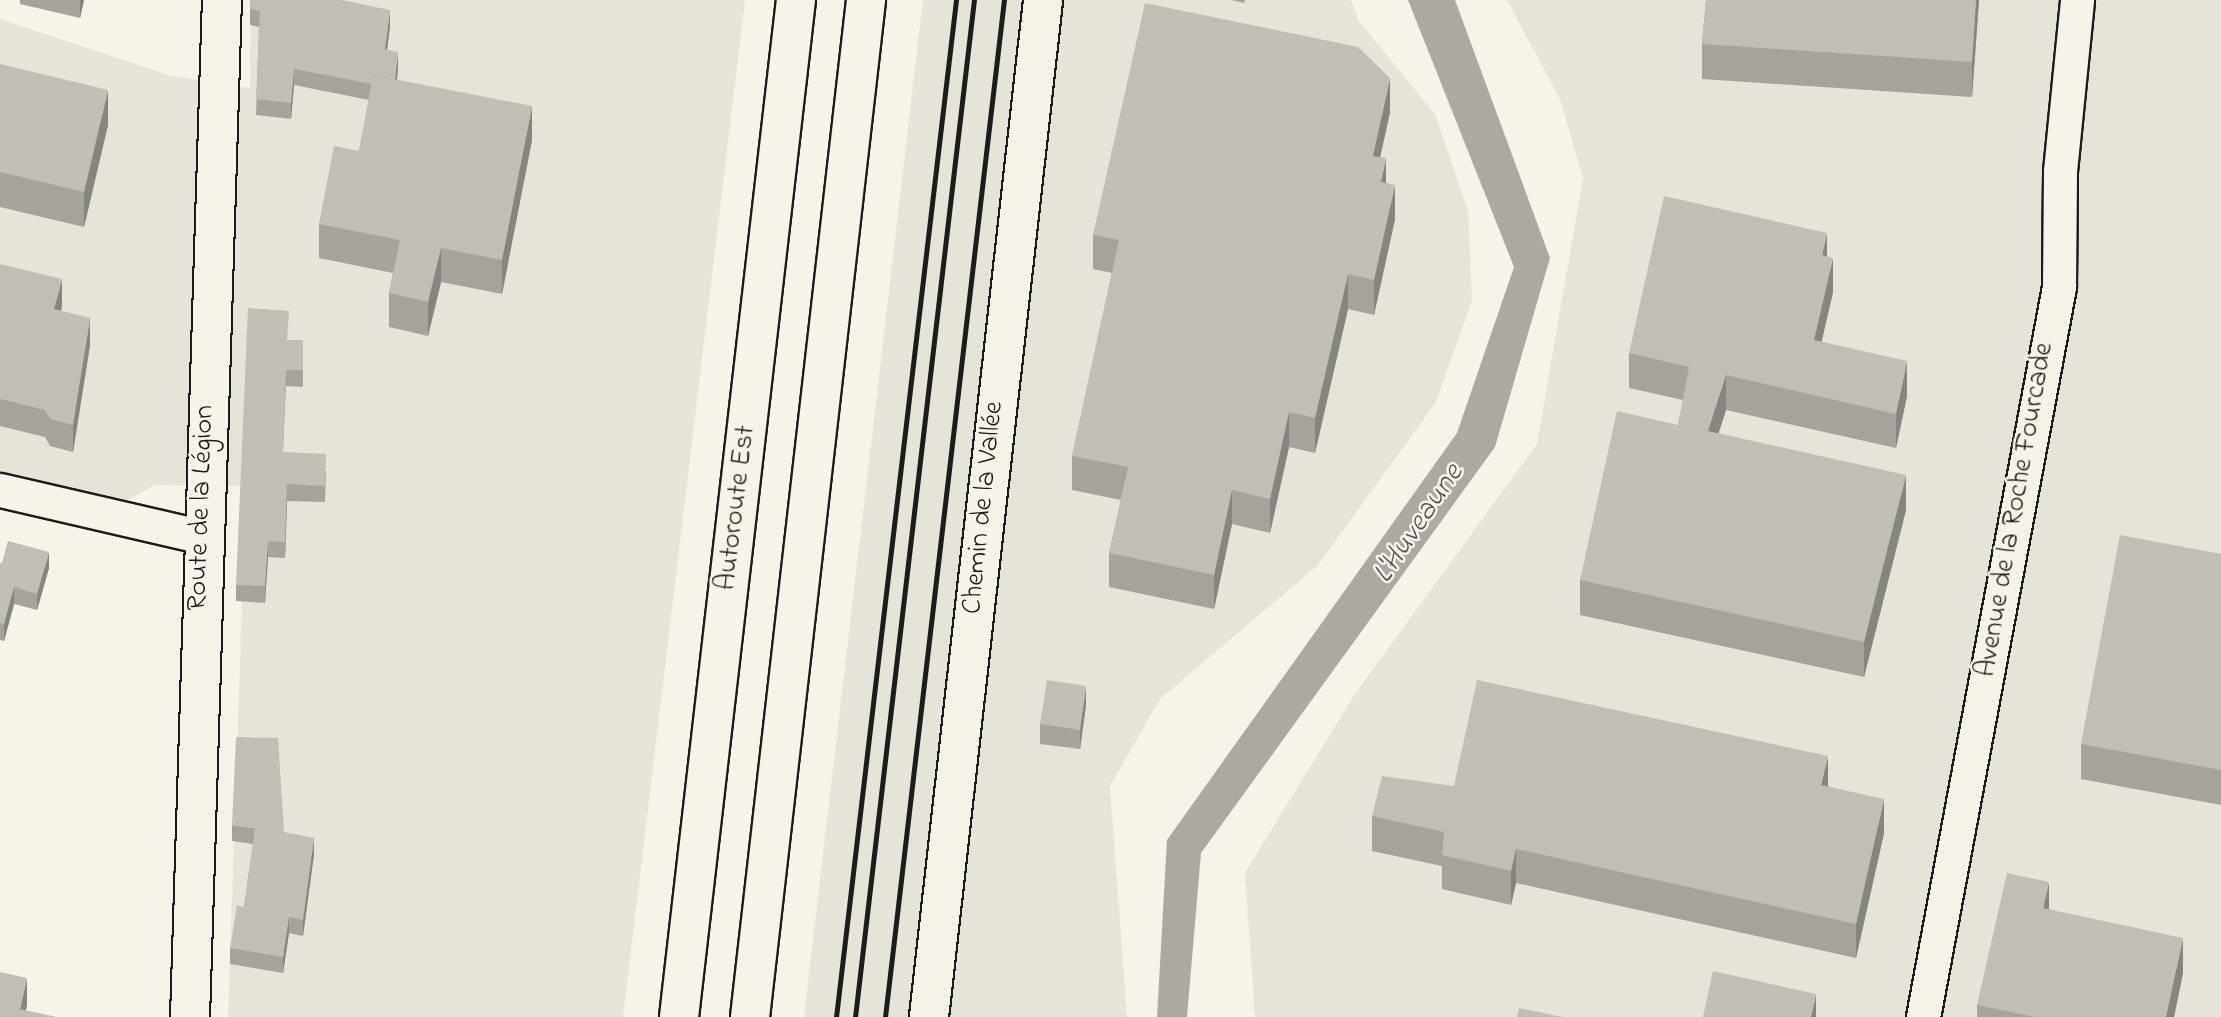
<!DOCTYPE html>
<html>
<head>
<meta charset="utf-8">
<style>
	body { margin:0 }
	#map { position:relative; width:2221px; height:1017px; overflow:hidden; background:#f7f3e8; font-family:"Indie Flower",sans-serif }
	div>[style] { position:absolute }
	.built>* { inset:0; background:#e6e3d9 }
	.water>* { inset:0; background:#aca9a2 }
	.roads { filter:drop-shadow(2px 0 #1c1c1c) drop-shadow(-2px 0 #1c1c1c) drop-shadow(0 2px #1c1c1c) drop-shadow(0 -2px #1c1c1c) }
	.street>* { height:33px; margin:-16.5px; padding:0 16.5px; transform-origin:16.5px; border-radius:16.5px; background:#f7f3e8 }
	.secondary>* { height:38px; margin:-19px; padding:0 19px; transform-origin:19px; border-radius:19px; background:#f7f3e8 }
	.highway>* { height:38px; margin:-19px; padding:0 19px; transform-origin:19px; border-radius:19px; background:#f7f3e8 }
	.rail>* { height:5px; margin:-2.5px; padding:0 2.5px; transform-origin:2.5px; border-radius:2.5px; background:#1c1c1c }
	.wall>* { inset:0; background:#a5a39c }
	.shaded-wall>* { inset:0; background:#86857f }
	.building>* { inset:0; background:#c0beb5 }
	span { translate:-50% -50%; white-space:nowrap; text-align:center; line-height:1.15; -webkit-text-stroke:5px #f7f3e8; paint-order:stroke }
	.street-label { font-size:28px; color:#1c1c1c }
	.water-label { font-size:30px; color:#565452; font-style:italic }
</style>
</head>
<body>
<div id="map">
	<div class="built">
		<div style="clip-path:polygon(251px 0,745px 0,623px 1017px,228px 1017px,246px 486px,155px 485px,109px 510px,0 481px,0 19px,172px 76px,250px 88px)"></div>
		<div style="clip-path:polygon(923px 0,1351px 0,1359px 21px,1435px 114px,1468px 211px,1472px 300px,1436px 402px,1318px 565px,1160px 699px,1110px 786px,1127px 1017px,804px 1017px)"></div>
		<div style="clip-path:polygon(1507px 0,2221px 0,2221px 1017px,1255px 1017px,1245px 873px,1355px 694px,1537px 444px,1583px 178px,1560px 99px)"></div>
	</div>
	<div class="water">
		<div style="clip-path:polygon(1408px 0,1455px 0,1550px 258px,1495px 447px,1201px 853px,1187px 1017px,1157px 1017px,1167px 840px,1457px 433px,1514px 267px)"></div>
	</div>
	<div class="roads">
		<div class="street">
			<div style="left:0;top:490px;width:205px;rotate:13deg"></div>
			<div style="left:1923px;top:1017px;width:743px;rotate:-79.45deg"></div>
			<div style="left:2059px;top:287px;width:116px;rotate:-89.5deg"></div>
			<div style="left:2060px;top:171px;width:172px;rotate:-84.3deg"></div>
		</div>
		<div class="secondary">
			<div style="left:190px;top:1017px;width:1018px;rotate:-88.2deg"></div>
			<div style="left:929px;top:1017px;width:1023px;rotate:-83.6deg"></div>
		</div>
		<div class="highway">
			<div style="left:679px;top:1017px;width:1024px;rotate:-83.44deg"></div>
			<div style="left:750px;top:1017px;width:1024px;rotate:-83.49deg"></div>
		</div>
	</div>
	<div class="rail">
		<div style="left:836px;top:1017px;width:1024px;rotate:-83.27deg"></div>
		<div style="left:855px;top:1017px;width:1024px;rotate:-83.33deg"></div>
		<div style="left:885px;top:1017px;width:1024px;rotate:-83.33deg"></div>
	</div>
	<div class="wall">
		<div style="clip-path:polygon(20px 0,84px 0,80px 18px,20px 4px)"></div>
		<div style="clip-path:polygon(250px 0,390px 26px,387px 50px,398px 68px,397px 80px,532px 140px,502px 294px,441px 282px,428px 336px,389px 327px,389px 293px,393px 273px,319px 258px,319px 224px,359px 151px,369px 100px,294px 85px,291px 119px,256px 115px,259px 27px,250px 25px)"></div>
		<div style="clip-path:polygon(1231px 0,1245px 0,1244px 3px)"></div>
		<div style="clip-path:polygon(1706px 0,1979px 0,1972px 97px,1702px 79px,1702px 44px)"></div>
		<div style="clip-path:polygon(0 64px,108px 125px,84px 227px,0 207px)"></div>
		<div style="clip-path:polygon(1390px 112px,1380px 157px,1395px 219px,1374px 315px,1348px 309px,1315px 453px,1289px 447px,1270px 533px,1232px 524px,1214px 609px,1109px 587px,1109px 553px,1121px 500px,1072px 490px,1072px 456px,1112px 273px,1093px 269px,1093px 235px)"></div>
		<div style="clip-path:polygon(1827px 256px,1833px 292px,1821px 342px,1907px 396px,1896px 448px,1726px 410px,1718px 434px,1906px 510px,1864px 677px,1580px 615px,1580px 580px,1678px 425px,1683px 400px,1629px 388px,1629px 353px)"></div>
		<div style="clip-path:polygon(0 264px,62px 306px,61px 311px,90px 345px,73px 452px,50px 446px,45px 437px,0 426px)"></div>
		<div style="clip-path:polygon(288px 340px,303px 340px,303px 387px,286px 386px,283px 452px,326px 471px,325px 502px,287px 501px,285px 558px,268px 557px,265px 603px,236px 601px,236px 585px)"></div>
		<div style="clip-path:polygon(2221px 554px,2221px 805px,2081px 779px,2081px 744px)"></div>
		<div style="clip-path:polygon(0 563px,49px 568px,37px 610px,14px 604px,4px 641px,0 640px)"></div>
		<div style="clip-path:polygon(1086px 705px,1080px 749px,1040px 744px,1040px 724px)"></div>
		<div style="clip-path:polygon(1454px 786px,1828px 786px,1884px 833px,1856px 958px,1516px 883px,1511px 905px,1442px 889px,1442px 866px,1372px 851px,1372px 816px)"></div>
		<div style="clip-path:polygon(232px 825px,284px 832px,314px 854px,303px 936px,289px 933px,283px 973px,230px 964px,230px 948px,244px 907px,253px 844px,232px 841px)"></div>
		<div style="clip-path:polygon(2049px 909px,2183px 973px,2174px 1017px,1977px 1017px,1977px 1005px)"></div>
	</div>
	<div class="shaded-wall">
		<div style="clip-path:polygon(80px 0,84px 0,80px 18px)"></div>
		<div style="clip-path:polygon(1976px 0,1979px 0,1972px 97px,1972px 62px)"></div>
		<div style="clip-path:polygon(390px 10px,390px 26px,385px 65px,385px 49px)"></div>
		<div style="clip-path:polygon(398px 52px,398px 68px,394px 105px,394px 89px)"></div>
		<div style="clip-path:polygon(294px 69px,294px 85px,291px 119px,291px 103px)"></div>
		<div style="clip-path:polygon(1390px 78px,1390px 112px,1373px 190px,1373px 156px)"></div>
		<div style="clip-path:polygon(108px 90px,108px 125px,84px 227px,84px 192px)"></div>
		<div style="clip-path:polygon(532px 106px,532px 140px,502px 294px,502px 260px)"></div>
		<div style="clip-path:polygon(1386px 158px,1386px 193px,1381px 182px)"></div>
		<div style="clip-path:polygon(1395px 185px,1395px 219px,1374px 315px,1374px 280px)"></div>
		<div style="clip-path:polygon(1827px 233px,1827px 268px,1822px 255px)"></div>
		<div style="clip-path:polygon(441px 248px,441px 282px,428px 336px,428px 302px)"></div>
		<div style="clip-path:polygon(1833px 258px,1833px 292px,1814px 375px,1814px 340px)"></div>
		<div style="clip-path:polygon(1348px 274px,1348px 309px,1315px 453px,1315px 418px)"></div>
		<div style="clip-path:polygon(62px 279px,62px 306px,54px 336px,54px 309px)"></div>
		<div style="clip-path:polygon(90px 318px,90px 345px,73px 452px,73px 425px)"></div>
		<div style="clip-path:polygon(1907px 361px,1907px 396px,1896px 448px,1896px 414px)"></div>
		<div style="clip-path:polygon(1726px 375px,1726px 410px,1708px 466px,1708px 431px)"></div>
		<div style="clip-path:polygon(1289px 412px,1289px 447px,1270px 533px,1270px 499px)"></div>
		<div style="clip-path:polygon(1906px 475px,1906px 510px,1864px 677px,1864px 642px)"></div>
		<div style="clip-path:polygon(287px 484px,287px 501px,285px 558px,285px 542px)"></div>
		<div style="clip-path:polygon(1232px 490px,1232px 524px,1214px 609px,1214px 575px)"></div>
		<div style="clip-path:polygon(268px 541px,268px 557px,265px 603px,265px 586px)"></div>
		<div style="clip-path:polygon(49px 552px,49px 568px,37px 610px,37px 594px)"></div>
		<div style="clip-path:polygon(14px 587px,14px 604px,4px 641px,4px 624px)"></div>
		<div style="clip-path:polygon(1086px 686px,1086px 705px,1080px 749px,1080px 730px)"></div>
		<div style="clip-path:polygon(1828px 756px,1828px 790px,1821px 785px)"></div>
		<div style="clip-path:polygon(1884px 799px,1884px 833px,1856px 958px,1856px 924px)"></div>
		<div style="clip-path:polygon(314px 838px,314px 854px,303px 936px,303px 920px)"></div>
		<div style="clip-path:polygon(1516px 849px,1516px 883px,1511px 905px,1511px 871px)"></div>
		<div style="clip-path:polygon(2049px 882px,2049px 917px,2043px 908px)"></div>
		<div style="clip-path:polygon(289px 917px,289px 933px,283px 973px,283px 957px)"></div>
		<div style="clip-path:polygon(2183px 938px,2183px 973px,2174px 1017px,2166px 1017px)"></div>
		<div style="clip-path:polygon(27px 978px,27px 1006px,24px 1017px,20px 1009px)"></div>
		<div style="clip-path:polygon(1816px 994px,1816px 1017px,1811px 1017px)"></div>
	</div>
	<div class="building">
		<div style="clip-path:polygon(250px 0,342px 0,390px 10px,385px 49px,398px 52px,395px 79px,373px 75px,372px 84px,294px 69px,291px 103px,256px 99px,260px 11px,250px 9px)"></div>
		<div style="clip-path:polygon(1706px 0,1976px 0,1972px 62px,1702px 44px)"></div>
		<div style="clip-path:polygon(1145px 3px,1358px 47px,1390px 78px,1373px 156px,1386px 158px,1381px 182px,1395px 185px,1374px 280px,1348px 274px,1315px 418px,1289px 412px,1270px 499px,1232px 490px,1214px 575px,1109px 553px,1128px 467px,1072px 456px,1119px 240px,1093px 235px)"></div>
		<div style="clip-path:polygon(0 64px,108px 90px,84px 192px,0 172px)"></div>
		<div style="clip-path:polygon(373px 75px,532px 106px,502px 260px,441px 248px,428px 302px,389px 293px,400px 240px,319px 224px,334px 146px,359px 151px)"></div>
		<div style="clip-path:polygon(1664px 196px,1827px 233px,1822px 255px,1833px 258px,1814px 340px,1907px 361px,1896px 414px,1726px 375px,1708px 431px,1906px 475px,1864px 642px,1580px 580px,1617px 411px,1678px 425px,1689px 367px,1629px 353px)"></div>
		<div style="clip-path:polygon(0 264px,62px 279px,54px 309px,90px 318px,73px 425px,50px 419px,45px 410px,0 399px)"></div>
		<div style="clip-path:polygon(248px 308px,289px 311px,287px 340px,303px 340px,303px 370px,286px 370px,283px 452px,326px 454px,325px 486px,287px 484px,285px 542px,268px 541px,265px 586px,236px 585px)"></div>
		<div style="clip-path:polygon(2120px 535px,2221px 554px,2221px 770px,2081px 744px)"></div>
		<div style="clip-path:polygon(8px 541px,49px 552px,37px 594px,14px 587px,4px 624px,0 623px,0 563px,2px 563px)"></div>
		<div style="clip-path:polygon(1047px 680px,1086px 686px,1080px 730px,1040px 724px)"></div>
		<div style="clip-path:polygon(1477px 680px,1828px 756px,1821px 785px,1884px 799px,1856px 924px,1516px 849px,1511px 871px,1442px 855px,1444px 832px,1372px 816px,1382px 776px,1454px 786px)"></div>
		<div style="clip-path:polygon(236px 737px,278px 738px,284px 832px,314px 838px,303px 920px,289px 917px,283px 957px,230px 948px,237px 905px,244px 907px,255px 828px,232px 825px)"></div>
		<div style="clip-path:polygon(2007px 873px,2049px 882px,2043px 908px,2183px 938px,2166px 1017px,2035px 1017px,1977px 1005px)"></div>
		<div style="clip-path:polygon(1713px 971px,1816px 994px,1811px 1017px,1703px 1017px)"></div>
		<div style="clip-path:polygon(0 972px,27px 978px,20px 1009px,57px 1017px,0 1017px)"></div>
		<div style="clip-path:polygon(1519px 1008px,1563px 1017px,1517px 1017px)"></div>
	</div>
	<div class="street-label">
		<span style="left:202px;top:508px;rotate:-88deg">Route de la Légion</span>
		<span style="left:737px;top:508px;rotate:-83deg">Autoroute Est</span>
		<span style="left:984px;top:508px;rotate:-84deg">Chemin de la Vallée</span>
		<span style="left:2016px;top:510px;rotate:-80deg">Avenue de la Roche Fourcade</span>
	</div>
	<div class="water-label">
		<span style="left:1419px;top:524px;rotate:-56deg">L'Huveaune</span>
	</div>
</div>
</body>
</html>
